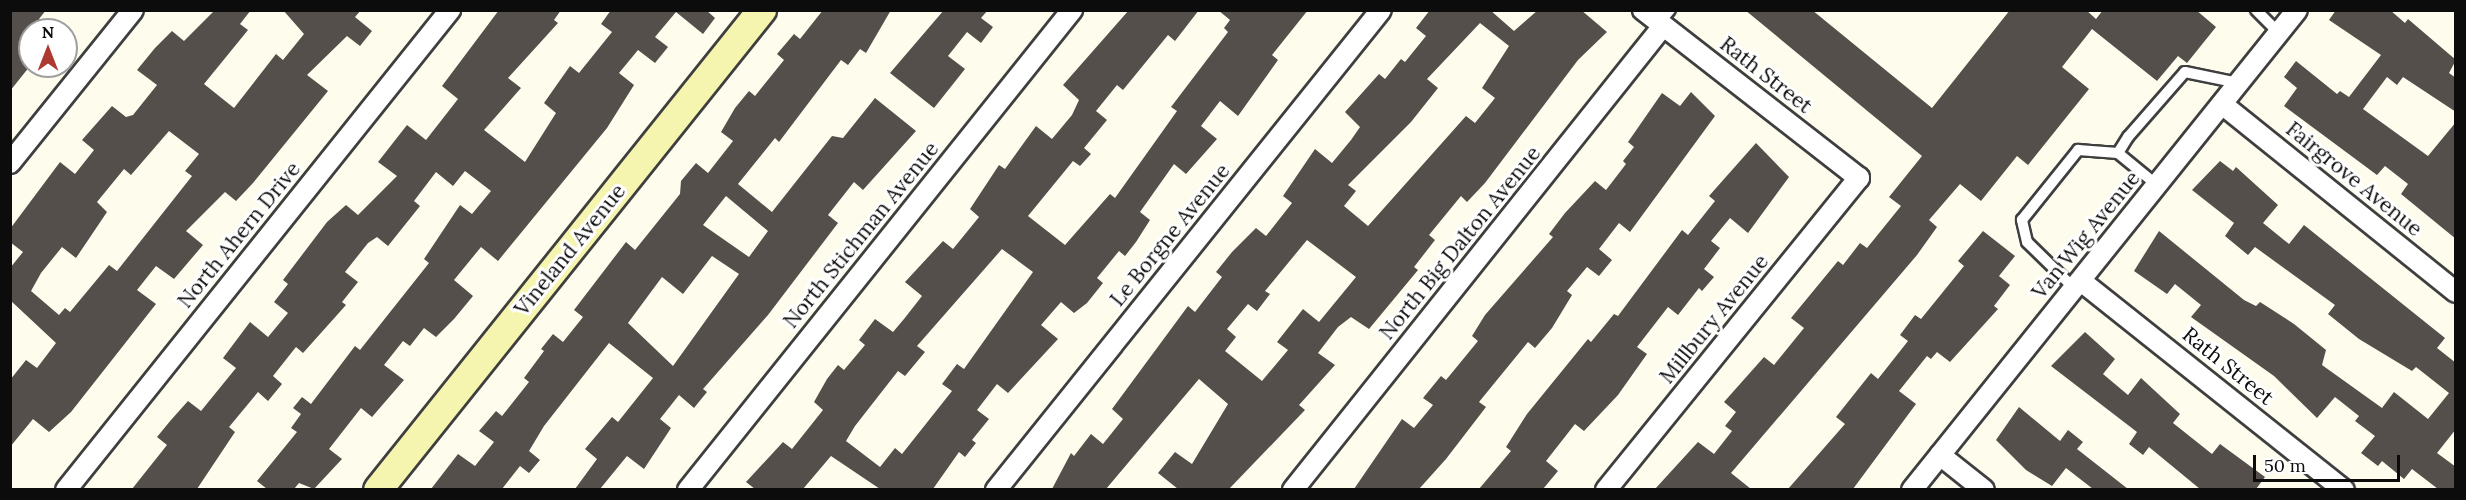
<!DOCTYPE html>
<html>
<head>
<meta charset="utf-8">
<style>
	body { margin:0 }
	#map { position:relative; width:2466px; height:500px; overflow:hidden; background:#fdfced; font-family:Lora,serif }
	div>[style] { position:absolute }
	.building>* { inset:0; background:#544f4a }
	.roads { filter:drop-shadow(2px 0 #3f3f3f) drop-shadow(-2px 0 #3f3f3f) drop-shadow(0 2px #3f3f3f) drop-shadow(0 -2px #3f3f3f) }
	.lane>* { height:10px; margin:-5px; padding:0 5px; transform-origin:5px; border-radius:5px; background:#fff }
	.street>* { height:20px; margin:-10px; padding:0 10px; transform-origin:10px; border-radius:10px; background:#fff }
	.secondary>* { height:28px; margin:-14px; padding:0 14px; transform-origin:14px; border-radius:14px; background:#f6f5af }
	span { translate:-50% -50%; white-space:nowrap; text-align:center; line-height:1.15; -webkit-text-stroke:6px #fff; paint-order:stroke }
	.street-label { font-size:21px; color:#0c0c0c }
	.frame { position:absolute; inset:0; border:12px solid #0c0c0c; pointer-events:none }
	.north { position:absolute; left:18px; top:18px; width:60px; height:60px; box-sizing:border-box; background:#fff; border:2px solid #9e9e9e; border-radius:50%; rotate:0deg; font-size:16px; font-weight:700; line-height:24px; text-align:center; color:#0c0c0c }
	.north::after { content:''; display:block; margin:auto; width:21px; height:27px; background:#ad3933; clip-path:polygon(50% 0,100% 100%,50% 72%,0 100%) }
	.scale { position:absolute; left:2253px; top:455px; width:147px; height:27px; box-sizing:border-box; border:3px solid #0c0c0c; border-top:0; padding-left:8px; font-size:18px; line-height:21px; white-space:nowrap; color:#0c0c0c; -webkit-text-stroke:4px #fff; paint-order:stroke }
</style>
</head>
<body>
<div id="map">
	<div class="building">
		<div style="clip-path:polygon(10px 10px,46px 10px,39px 19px,53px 30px,30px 30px,30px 66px,10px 91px)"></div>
		<div style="clip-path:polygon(evenodd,215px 10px,251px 10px,240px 24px,248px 30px,204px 84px,234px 108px,276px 54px,283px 60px,304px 34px,283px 10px,361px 10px,355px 17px,372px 31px,360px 46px,347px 36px,307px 75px,328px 91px,253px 183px,236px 201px,225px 192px,186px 231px,203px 245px,174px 279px,156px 266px,137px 290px,156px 304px,71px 412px,49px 432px,33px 419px,10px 447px,10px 380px,26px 360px,37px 368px,56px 343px,10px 300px,10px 268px,23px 252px,10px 242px,10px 229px,60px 162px,75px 174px,94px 150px,82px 140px,112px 106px,126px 117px,133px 115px,157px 85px,137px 70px,155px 48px,172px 31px,184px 41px,215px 10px,169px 131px,199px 154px,185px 171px,192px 176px,117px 271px,109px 265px,70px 312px,65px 308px,59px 315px,31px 291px,41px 273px,62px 247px,76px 258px,107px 212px,97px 202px,124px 169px,131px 175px,169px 131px)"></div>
		<div style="clip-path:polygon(499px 10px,561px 10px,554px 20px,558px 23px,508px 78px,521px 88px,484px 130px,525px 162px,556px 113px,544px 103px,570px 66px,579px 73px,612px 32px,601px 24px,611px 10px,706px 10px,715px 18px,703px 34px,676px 12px,655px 37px,668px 47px,655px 63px,638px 50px,619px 73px,634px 85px,607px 128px,498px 261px,481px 247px,454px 280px,473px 296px,454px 319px,436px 337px,424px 328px,410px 346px,403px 341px,384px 365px,404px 380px,372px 417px,361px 408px,329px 449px,342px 459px,314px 489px,299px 483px,294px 489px,267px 489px,257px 481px,297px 432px,291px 428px,301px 414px,293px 408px,302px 397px,311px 404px,355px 346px,360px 350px,429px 263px,424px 259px,460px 205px,472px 214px,491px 191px,465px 171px,453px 186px,436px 172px,414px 201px,420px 206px,388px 246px,377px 237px,368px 243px,345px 272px,358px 282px,342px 302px,346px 305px,303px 353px,296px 347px,273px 376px,282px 384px,268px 401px,258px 392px,229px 427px,235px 432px,197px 489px,132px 489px,167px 445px,157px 437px,171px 420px,188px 401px,201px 411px,236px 368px,223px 358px,250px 322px,268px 337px,288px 313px,274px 302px,288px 284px,283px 280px,327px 222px,346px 205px,358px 215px,397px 176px,378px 162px,407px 125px,426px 140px,458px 99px,442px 86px)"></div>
		<div style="clip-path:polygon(evenodd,823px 10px,891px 10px,866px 53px,860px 49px,848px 65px,841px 60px,779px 142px,775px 138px,738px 184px,772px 212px,832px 136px,843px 138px,875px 98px,916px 131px,863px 190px,854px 182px,828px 215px,838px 223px,768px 315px,703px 389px,707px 392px,694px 408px,679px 395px,660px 419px,671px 428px,644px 469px,627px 456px,600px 489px,575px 489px,597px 459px,585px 449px,612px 417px,618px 422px,653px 378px,609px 343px,544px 426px,529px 451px,540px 460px,529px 473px,520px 466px,502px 489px,431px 489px,458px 454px,475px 466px,494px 442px,479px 431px,496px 411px,502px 416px,529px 382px,524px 378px,544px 351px,541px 349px,553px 334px,563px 342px,583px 317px,574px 310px,626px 242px,635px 250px,680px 194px,681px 181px,696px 163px,708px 173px,733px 141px,721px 132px,735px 108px,749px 91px,755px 96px,784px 60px,777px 54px,794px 34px,800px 39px,823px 10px,726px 196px,768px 231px,749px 257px,703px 225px,726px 196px,823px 10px,712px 256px,739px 274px,673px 366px,628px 323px,662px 277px,683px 294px,712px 256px)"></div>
		<div style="clip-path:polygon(944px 10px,988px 10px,981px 18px,993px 27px,981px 43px,967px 32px,948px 56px,965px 69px,934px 108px,890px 73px)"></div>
		<div style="clip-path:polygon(evenodd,1129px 10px,1199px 10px,1175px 41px,1168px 35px,1123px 90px,1117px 85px,1096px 111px,1107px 120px,1084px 148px,1091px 154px,1080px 166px,1073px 161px,1028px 216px,1065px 245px,1110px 194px,1115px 198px,1177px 111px,1171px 107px,1228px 32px,1224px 28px,1230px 20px,1218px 10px,1308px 10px,1272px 55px,1278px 60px,1238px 116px,1220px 101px,1201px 126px,1217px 139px,1186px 174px,1174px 164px,1140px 212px,1150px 220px,1136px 242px,1125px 256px,1119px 251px,1097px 278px,1103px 283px,1087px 303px,1074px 313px,1061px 302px,1041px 325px,1058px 339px,1008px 393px,997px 384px,977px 410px,989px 419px,972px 440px,976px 443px,965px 457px,959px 452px,933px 489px,880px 489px,831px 456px,803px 489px,755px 489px,746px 482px,783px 442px,792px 449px,823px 410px,814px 402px,827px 379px,838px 365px,844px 370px,865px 345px,859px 340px,875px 319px,893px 332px,904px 319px,922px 296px,905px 282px,943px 241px,953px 249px,979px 217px,970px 209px,999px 165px,1005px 169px,1036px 126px,1052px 139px,1072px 115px,1079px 100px,1063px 85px,1129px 10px,1002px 249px,1033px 272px,964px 369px,957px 364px,942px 384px,952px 391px,902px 454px,895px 448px,880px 467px,846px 441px,855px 426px,898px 371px,905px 376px,925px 352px,917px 346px,1002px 249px)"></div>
		<div style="clip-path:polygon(evenodd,1430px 10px,1490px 10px,1514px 31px,1538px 10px,1581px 10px,1607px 32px,1578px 60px,1485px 183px,1467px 202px,1461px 196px,1429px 235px,1435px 240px,1414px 267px,1418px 270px,1369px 329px,1351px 317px,1338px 327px,1318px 353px,1335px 365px,1299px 405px,1305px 410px,1229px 489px,1178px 489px,1158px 473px,1175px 452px,1192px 464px,1228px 404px,1199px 379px,1106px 489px,1052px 489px,1071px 453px,1074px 456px,1091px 434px,1103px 444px,1123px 419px,1112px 409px,1188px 306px,1195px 312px,1222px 277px,1216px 272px,1232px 252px,1256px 228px,1266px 236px,1292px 203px,1283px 196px,1315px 149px,1332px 163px,1351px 140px,1360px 127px,1345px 112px,1379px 74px,1385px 79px,1401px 59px,1405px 62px,1426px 36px,1416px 28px,1430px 10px,1480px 23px,1509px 46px,1482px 88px,1495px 98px,1475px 123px,1466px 116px,1368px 226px,1344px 206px,1356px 191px,1348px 185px,1411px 122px,1438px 88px,1427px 79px,1480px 23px,1430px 10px,1307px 240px,1356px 277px,1319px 322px,1303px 309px,1277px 342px,1288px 350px,1262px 381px,1225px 351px,1236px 337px,1227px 329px,1248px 304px,1257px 311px,1270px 294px,1265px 291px,1307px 240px)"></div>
		<div style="clip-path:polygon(1745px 10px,1812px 10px,1932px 108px,2010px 10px,2086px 10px,2096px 19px,2103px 10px,2196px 10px,2216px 27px,2187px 63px,2178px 56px,2157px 81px,2092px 29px,2062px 67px,2089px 89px,2028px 165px,2017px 156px,1981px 201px,1960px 184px,1929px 220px,1937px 227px,1917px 255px,1731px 473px,1751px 489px,1655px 489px,1698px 442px,1714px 454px,1732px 431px,1725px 426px,1736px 412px,1724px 402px,1764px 357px,1774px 365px,1804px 328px,1791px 318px,1838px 261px,1843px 265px,1860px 243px,1867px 248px,1901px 206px,1889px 197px,1922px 156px)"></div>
		<div style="clip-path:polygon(2336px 10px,2390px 10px,2405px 23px,2408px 19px,2456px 60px,2449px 73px,2456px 78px,2456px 112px,2403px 77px,2397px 85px,2387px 77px,2363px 109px,2428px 156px,2456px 122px,2456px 239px,2401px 194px,2408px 184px,2385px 166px,2377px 175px,2284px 106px,2297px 88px,2284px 77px,2296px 61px,2337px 94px,2340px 91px,2349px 97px,2381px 55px,2329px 20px)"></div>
		<div style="clip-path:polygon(1691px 92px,1715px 116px,1630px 232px,1619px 223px,1599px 249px,1612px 260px,1599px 276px,1587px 267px,1567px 291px,1572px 295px,1552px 328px,1535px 348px,1528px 342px,1479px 402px,1486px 407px,1446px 459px,1419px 489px,1354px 489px,1402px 419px,1414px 428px,1433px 405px,1423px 398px,1441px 376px,1446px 380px,1478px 341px,1472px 336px,1485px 315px,1553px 237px,1549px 234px,1565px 213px,1595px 181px,1606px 190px,1626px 164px,1623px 161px,1634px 147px,1628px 142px,1662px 93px,1680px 106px)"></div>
		<div style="clip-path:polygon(1756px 143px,1789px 177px,1748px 233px,1730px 218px,1711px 241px,1720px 248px,1704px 269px,1714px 277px,1702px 291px,1699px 288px,1678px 315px,1668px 307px,1637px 347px,1647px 354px,1618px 395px,1584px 431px,1575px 424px,1546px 461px,1558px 471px,1543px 489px,1479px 489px,1511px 451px,1506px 447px,1527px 414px,1588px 339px,1591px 342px,1614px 314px,1618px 316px,1682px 230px,1688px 235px,1715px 201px,1709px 196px)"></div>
		<div style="clip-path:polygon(2220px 161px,2233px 171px,2236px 167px,2278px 205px,2263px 223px,2289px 244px,2304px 225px,2445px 338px,2437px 348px,2456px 363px,2456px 429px,2437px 453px,2456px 467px,2456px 489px,2438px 489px,2412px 469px,2404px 479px,2382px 461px,2378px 466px,2361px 453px,2375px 436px,2355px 421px,2359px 416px,2335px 397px,2317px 418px,2274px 376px,2191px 317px,2201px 305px,2175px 284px,2167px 294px,2134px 271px,2159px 231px,2244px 300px,2256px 306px,2260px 302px,2294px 324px,2326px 350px,2322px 365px,2382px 408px,2394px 392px,2428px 419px,2449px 393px,2416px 367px,2412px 371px,2359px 339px,2328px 314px,2335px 305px,2255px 247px,2248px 255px,2225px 236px,2234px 223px,2192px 190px)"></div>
		<div style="clip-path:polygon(1983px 231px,2015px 256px,1999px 276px,2010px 285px,1994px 306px,1998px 309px,1950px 362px,1937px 352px,1931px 359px,1927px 356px,1899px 391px,1916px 404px,1853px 489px,1788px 489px,1845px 424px,1836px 417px,1871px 373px,1878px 379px,1908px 341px,1900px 335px,1915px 315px,1921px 319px,1964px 266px,1958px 261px)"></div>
		<div style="clip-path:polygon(2085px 332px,2115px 359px,2103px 374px,2128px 395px,2141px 378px,2180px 414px,2173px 423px,2212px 454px,2220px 444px,2265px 477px,2256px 489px,2200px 489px,2149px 447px,2143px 455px,2129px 444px,2137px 432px,2051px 366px)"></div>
		<div style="clip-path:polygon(2019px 407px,2060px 441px,2068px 430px,2083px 442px,2077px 449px,2128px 489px,2093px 489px,2066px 468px,2052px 486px,2026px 470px,1996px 440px)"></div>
	</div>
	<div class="roads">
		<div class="lane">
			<div style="left:2256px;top:10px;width:33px;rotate:45deg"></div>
			<div style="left:1659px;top:23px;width:17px;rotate:-50deg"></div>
			<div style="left:2157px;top:185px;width:50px;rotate:-140.6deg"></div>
			<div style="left:2118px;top:153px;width:19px;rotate:-58deg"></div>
			<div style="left:2128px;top:137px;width:86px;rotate:-48.8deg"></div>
			<div style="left:2185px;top:72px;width:54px;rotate:11.7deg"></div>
			<div style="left:2075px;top:289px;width:67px;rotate:-135.6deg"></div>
			<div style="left:2027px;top:242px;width:23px;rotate:-103deg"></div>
			<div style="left:2022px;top:220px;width:90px;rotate:-51.3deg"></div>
			<div style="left:2078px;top:150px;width:40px;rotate:4.3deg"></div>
		</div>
		<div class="street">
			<div style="left:2222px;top:104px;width:300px;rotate:38.8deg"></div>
			<div style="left:10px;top:163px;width:196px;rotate:-51.2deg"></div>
			<div style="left:2081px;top:281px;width:336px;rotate:38.5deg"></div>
			<div style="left:1940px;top:455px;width:56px;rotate:38.5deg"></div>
			<div style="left:66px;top:490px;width:615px;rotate:-51.34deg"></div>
			<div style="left:688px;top:490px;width:615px;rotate:-51.34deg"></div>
			<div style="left:996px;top:490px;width:615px;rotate:-51.27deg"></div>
			<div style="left:1293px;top:490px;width:593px;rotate:-51.43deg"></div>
			<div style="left:1606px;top:490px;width:402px;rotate:-51deg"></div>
			<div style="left:1859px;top:178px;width:274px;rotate:-142.1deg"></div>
			<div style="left:1912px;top:490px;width:615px;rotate:-51.27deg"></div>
		</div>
		<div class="secondary">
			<div style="left:378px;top:490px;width:615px;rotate:-51.34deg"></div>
		</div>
	</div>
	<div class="street-label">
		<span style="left:1766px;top:75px;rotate:38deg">Rath Street</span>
		<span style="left:2354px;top:179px;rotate:39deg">Fairgrove Avenue</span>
		<span style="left:239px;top:235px;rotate:-51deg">North Ahern Drive</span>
		<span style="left:861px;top:235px;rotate:-51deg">North Stichman Avenue</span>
		<span style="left:1170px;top:235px;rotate:-51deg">Le Borgne Avenue</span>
		<span style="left:2086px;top:235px;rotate:-51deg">Van Wig Avenue</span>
		<span style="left:1460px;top:243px;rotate:-51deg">North Big Dalton Avenue</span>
		<span style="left:570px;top:250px;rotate:-51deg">Vineland Avenue</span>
		<span style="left:1714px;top:319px;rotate:-51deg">Millbury Avenue</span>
		<span style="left:2228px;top:366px;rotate:39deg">Rath Street</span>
	</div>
	<div class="frame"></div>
	<div class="north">N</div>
	<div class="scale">50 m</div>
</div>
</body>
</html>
